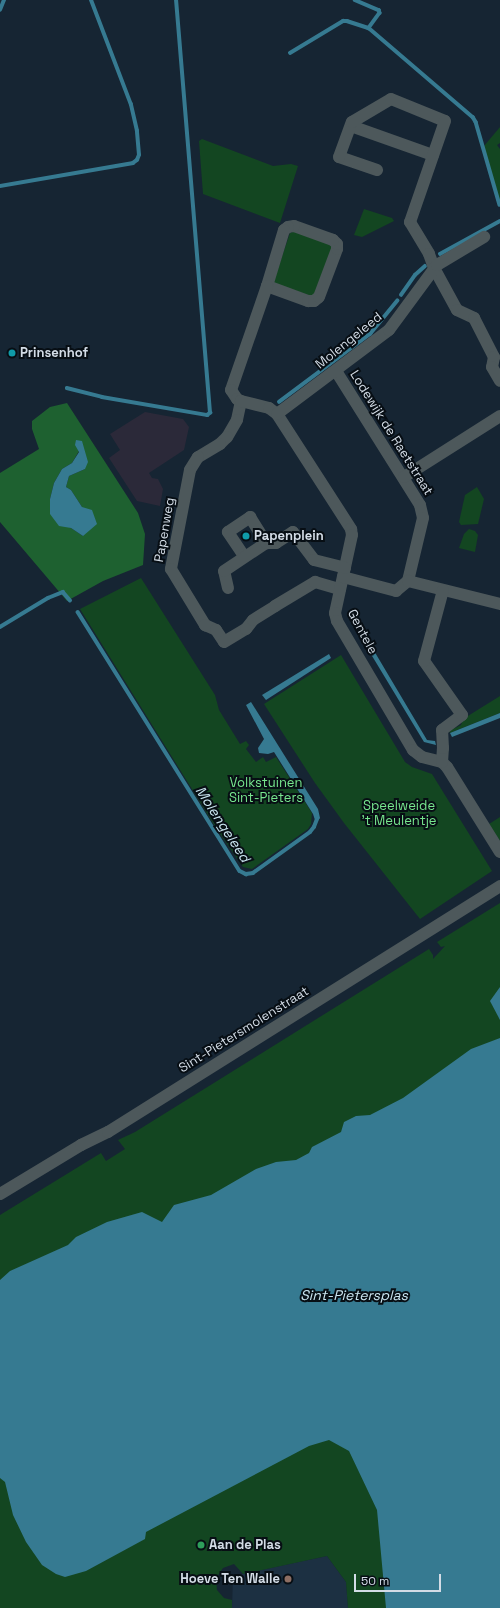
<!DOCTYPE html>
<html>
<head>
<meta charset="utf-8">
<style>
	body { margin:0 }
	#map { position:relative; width:500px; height:1608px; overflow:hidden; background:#162533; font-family:"Space Grotesk",sans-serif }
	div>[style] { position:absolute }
	.industrial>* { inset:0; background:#2b2939 }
	.built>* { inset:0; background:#1c3042 }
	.green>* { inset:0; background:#134621 }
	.forest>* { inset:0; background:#1e6130 }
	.water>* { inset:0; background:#367a91 }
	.stream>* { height:3.5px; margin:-1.75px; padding:0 1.75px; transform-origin:1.75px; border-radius:1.75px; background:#367a91 }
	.street>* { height:12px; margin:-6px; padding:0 6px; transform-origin:6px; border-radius:6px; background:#4d585b }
	.dots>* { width:11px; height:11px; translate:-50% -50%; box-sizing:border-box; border:2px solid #070e14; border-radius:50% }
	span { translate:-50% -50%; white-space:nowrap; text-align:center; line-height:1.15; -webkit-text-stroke:4px #070e14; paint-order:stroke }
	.street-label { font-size:13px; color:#d3dce6 }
	.poi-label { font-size:13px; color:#d3dce6; font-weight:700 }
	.left { translate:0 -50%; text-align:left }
	.right { translate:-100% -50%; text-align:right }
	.park-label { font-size:13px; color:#77e68e }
	.water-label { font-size:14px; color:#cae5f0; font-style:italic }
	.scale { position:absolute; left:354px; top:1574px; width:87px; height:18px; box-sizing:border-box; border:2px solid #d3dce6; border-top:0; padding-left:5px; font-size:12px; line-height:14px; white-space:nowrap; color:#d3dce6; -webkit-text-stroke:3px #070e14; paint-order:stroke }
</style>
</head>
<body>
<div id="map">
	<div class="industrial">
		<div style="clip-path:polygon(145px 412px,183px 419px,189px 427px,184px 450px,149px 473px,152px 478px,158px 479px,163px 489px,160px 506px,137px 501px,109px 458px,120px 450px,110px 434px)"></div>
	</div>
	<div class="built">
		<div style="clip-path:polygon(327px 1556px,346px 1582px,348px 1608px,232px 1608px,233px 1576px)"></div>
	</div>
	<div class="green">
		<div style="clip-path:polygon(500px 127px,500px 143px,497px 145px,500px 149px,500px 206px,484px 146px)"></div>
		<div style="clip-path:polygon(202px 139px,273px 166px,291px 164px,298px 166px,280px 223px,203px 194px,199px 141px)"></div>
		<div style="clip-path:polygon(364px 209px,392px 218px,394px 221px,362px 237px,354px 235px)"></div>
		<div style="clip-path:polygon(296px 231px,331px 245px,333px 249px,314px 297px,273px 283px,290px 233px)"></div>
		<div style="clip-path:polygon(477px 487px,484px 499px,478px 524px,461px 525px,459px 522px,465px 495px)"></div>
		<div style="clip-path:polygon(469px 529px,475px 531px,478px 535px,475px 552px,459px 548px,464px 534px)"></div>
		<div style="clip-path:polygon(141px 578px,215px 695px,219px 710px,240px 744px,246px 741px,249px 745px,246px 749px,256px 762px,263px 757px,266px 762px,276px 757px,312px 813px,311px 824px,308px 829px,252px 869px,243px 867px,218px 831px,80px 609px)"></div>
		<div style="clip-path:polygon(341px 655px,405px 762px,412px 767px,432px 774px,492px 871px,420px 919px,344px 823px,315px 783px,264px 704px)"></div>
		<div style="clip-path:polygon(500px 696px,500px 713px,450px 733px,449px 731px,461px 725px,463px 719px)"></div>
		<div style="clip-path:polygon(500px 817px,500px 841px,489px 824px)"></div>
		<div style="clip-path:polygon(500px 903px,500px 1608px,348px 1608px,346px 1582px,327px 1556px,243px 1574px,234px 1564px,223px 1568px,216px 1578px,217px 1590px,224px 1598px,232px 1600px,232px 1608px,0 1608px,0 1215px,101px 1153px,106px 1161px,125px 1149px,118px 1140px,135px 1132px,429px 949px,433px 955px,433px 959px,445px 946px,441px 947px,437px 942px)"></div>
	</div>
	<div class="forest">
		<div style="clip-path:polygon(evenodd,67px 403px,138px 513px,145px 534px,143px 565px,103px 581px,67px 601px,0 522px,0 473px,39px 449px,32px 429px,32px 421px,50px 407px,67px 403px,79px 451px,85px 469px,69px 476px,66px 487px,71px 490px,82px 507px,83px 536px,71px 528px,65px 525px,50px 499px,54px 483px,62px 469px,72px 463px,79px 451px)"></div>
	</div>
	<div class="water">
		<div style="clip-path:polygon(76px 440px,82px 441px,88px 462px,85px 469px,69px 476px,66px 487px,71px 490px,82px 507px,92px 510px,97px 524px,83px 536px,71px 528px,59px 526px,50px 514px,50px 499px,54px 483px,62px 469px,72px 463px,79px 452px,75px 445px)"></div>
		<div style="clip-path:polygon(364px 634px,427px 740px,435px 741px,436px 745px,424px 742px,360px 636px)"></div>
		<div style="clip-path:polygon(329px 654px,331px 658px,266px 700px,262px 695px)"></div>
		<div style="clip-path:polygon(251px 702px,318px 809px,320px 818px,316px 823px,313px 814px,274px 752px,268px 754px,259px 753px,258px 748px,264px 739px,246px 705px)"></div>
		<div style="clip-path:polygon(500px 713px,500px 718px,452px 737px,450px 733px)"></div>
		<div style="clip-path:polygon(500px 987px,500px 1020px,490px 1001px)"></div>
		<div style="clip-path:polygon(500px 1038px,500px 1608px,386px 1608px,377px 1510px,349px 1451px,329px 1440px,309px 1446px,146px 1532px,145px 1539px,86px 1571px,65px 1577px,56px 1574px,42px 1565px,26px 1542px,13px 1515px,5px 1482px,0 1478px,0 1280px,10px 1271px,68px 1245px,76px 1237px,107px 1222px,142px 1212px,162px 1222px,174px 1205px,211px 1195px,256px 1169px,276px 1162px,296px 1160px,309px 1153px,312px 1147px,341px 1132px,344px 1122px,356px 1116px,370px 1115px,403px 1098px,471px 1049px)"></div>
	</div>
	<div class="stream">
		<div style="left:355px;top:0;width:26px;rotate:23deg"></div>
		<div style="left:379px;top:10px;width:3px;rotate:72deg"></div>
		<div style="left:380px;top:13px;width:19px;rotate:126deg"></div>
		<div style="left:0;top:10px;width:11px;rotate:-68deg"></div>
		<div style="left:290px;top:53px;width:62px;rotate:-31.1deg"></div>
		<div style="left:343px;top:21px;width:4px"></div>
		<div style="left:347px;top:21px;width:23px;rotate:18deg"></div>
		<div style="left:369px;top:28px;width:137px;rotate:40.6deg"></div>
		<div style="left:473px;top:117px;width:6px;rotate:59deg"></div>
		<div style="left:476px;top:122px;width:86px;rotate:73.9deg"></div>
		<div style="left:0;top:186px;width:135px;rotate:-9.8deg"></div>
		<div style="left:133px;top:163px;width:5px;rotate:-37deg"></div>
		<div style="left:137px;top:160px;width:5px;rotate:-68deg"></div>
		<div style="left:139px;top:155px;width:24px;rotate:-95deg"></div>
		<div style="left:137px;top:131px;width:27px;rotate:-103deg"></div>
		<div style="left:131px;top:105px;width:112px;rotate:-110.9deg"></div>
		<div style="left:440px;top:254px;width:68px;rotate:-28.8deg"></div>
		<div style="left:401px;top:295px;width:24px;rotate:-55deg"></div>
		<div style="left:415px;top:275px;width:13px;rotate:-42deg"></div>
		<div style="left:67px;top:388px;width:36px;rotate:14deg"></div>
		<div style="left:102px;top:397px;width:107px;rotate:9.7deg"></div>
		<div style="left:207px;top:415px;width:4px;rotate:-34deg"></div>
		<div style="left:210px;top:413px;width:414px;rotate:-94.7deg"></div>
		<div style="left:279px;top:402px;width:114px;rotate:-36.8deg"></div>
		<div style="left:370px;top:334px;width:43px;rotate:-50.7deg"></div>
		<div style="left:78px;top:612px;width:305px;rotate:58deg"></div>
		<div style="left:240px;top:871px;width:7px;rotate:27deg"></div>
		<div style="left:246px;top:874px;width:7px;rotate:-8deg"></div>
		<div style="left:253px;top:873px;width:70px;rotate:-35.7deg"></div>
		<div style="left:310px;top:832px;width:6px;rotate:-51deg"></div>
		<div style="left:314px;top:827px;width:9px;rotate:-69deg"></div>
		<div style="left:0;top:627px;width:56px;rotate:-31.1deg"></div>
		<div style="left:48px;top:598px;width:16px;rotate:-22deg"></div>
		<div style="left:63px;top:592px;width:11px;rotate:49deg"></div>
	</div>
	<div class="street">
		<div style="left:351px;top:126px;width:87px;rotate:19.5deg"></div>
		<div style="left:377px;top:170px;width:40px;rotate:-161.1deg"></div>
		<div style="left:339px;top:157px;width:37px;rotate:-70deg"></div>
		<div style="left:352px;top:122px;width:45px;rotate:-30.5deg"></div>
		<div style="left:391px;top:99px;width:58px;rotate:22.2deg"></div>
		<div style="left:445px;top:121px;width:107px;rotate:109.1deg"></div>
		<div style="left:410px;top:222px;width:37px;rotate:59deg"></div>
		<div style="left:429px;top:254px;width:15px;rotate:70deg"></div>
		<div style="left:434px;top:268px;width:48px;rotate:61.3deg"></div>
		<div style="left:457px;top:310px;width:19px;rotate:25deg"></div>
		<div style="left:474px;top:318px;width:44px;rotate:62.9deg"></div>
		<div style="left:494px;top:357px;width:10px;rotate:101deg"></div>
		<div style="left:492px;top:367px;width:16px;rotate:60deg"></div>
		<div style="left:267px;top:286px;width:44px;rotate:20.1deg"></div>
		<div style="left:308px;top:301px;width:6px"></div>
		<div style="left:314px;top:301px;width:6px;rotate:-39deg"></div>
		<div style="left:319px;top:297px;width:51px;rotate:-69.4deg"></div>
		<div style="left:337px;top:249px;width:5px;rotate:-90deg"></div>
		<div style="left:337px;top:244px;width:6px;rotate:-135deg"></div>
		<div style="left:333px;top:240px;width:41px;rotate:-160.3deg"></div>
		<div style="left:294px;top:226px;width:6px;rotate:171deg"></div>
		<div style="left:288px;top:227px;width:5px;rotate:143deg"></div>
		<div style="left:284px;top:230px;width:59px;rotate:106.9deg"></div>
		<div style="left:267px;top:286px;width:110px;rotate:109.1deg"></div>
		<div style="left:231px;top:390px;width:11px;rotate:56deg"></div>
		<div style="left:237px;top:399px;width:4px;rotate:27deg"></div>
		<div style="left:241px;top:401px;width:19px;rotate:102deg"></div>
		<div style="left:237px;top:420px;width:20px;rotate:120deg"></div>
		<div style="left:227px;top:437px;width:10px;rotate:135deg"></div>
		<div style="left:220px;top:444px;width:26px;rotate:149deg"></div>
		<div style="left:198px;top:457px;width:15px;rotate:122deg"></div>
		<div style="left:190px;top:470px;width:101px;rotate:100.9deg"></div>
		<div style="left:171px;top:569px;width:66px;rotate:58.7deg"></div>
		<div style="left:205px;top:625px;width:12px;rotate:24deg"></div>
		<div style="left:216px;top:630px;width:14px;rotate:56deg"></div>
		<div style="left:224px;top:642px;width:26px;rotate:-31deg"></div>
		<div style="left:246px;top:629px;width:11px;rotate:-52deg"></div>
		<div style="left:253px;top:620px;width:26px;rotate:-32deg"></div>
		<div style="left:275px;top:606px;width:47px;rotate:-31deg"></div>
		<div style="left:315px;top:582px;width:26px;rotate:16deg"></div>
		<div style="left:336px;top:371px;width:158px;rotate:57.9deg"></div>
		<div style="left:420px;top:505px;width:13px;rotate:77deg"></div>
		<div style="left:423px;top:518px;width:65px;rotate:103.4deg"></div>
		<div style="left:241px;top:401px;width:29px;rotate:14deg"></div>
		<div style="left:269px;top:408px;width:10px;rotate:37deg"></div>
		<div style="left:277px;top:414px;width:137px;rotate:57.2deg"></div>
		<div style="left:351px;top:529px;width:6px;rotate:81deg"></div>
		<div style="left:352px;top:535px;width:80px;rotate:102.3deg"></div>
		<div style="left:335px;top:613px;width:8px;rotate:76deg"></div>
		<div style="left:337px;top:621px;width:150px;rotate:59.5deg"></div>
		<div style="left:413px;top:750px;width:11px;rotate:38deg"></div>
		<div style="left:422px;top:757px;width:21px;rotate:14deg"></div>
		<div style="left:442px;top:762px;width:7px;rotate:45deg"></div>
		<div style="left:447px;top:767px;width:100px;rotate:58.1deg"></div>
		<div style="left:277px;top:414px;width:140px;rotate:-36.9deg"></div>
		<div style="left:389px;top:330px;width:81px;rotate:-53.6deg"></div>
		<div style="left:437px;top:265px;width:55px;rotate:-30.8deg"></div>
		<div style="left:404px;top:477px;width:114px;rotate:-32.4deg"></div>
		<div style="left:244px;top:556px;width:29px;rotate:-124deg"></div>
		<div style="left:228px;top:532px;width:27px;rotate:-34deg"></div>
		<div style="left:250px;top:517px;width:31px;rotate:58deg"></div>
		<div style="left:343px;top:577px;width:55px;rotate:14.8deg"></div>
		<div style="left:396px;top:591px;width:16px;rotate:-40deg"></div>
		<div style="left:408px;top:581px;width:95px;rotate:14deg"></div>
		<div style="left:228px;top:588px;width:17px;rotate:-103deg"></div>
		<div style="left:224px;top:571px;width:50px;rotate:-33.7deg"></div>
		<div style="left:266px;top:543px;width:10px"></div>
		<div style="left:276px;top:543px;width:20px;rotate:-33deg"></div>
		<div style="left:293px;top:532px;width:35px;rotate:53deg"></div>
		<div style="left:314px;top:560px;width:32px;rotate:14deg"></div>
		<div style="left:442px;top:762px;width:14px;rotate:-86deg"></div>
		<div style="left:443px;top:748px;width:18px;rotate:-93deg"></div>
		<div style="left:442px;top:730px;width:25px;rotate:-37deg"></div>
		<div style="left:462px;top:715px;width:66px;rotate:-125.1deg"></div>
		<div style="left:424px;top:661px;width:73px;rotate:-75deg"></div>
		<div style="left:0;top:1194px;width:95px;rotate:-31.2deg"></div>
		<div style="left:81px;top:1145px;width:30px;rotate:-26deg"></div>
		<div style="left:108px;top:1132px;width:463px;rotate:-32.1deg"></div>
	</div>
	<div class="dots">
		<div style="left:12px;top:353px;background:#0f9aa8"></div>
		<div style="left:246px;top:536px;background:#0f9aa8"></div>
		<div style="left:201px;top:1545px;background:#2e9e5b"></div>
		<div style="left:288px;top:1579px;background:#8d6e63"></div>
	</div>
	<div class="street-label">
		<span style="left:349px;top:341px;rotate:-39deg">Molengeleed</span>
		<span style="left:391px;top:433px;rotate:58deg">Lodewijk de Raetstraat</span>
		<span style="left:165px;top:530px;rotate:-80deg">Papenweg</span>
		<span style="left:362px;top:632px;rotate:62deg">Gentele</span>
		<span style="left:244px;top:1030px;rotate:-32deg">Sint-Pietersmolenstraat</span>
	</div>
	<div class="poi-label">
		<span class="left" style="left:20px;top:353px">Prinsenhof</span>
		<span class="left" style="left:254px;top:536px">Papenplein</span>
		<span class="left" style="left:209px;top:1545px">Aan de Plas</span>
		<span class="right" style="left:280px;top:1579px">Hoeve Ten Walle</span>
	</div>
	<div class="park-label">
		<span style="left:266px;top:791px">Volkstuinen<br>Sint-Pieters</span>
		<span style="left:399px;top:814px">Speelweide<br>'t Meulentje</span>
	</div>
	<div class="water-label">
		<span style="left:223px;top:824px;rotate:57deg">Molengeleed</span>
		<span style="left:354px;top:1295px">Sint-Pietersplas</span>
	</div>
	<div class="scale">50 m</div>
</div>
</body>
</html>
